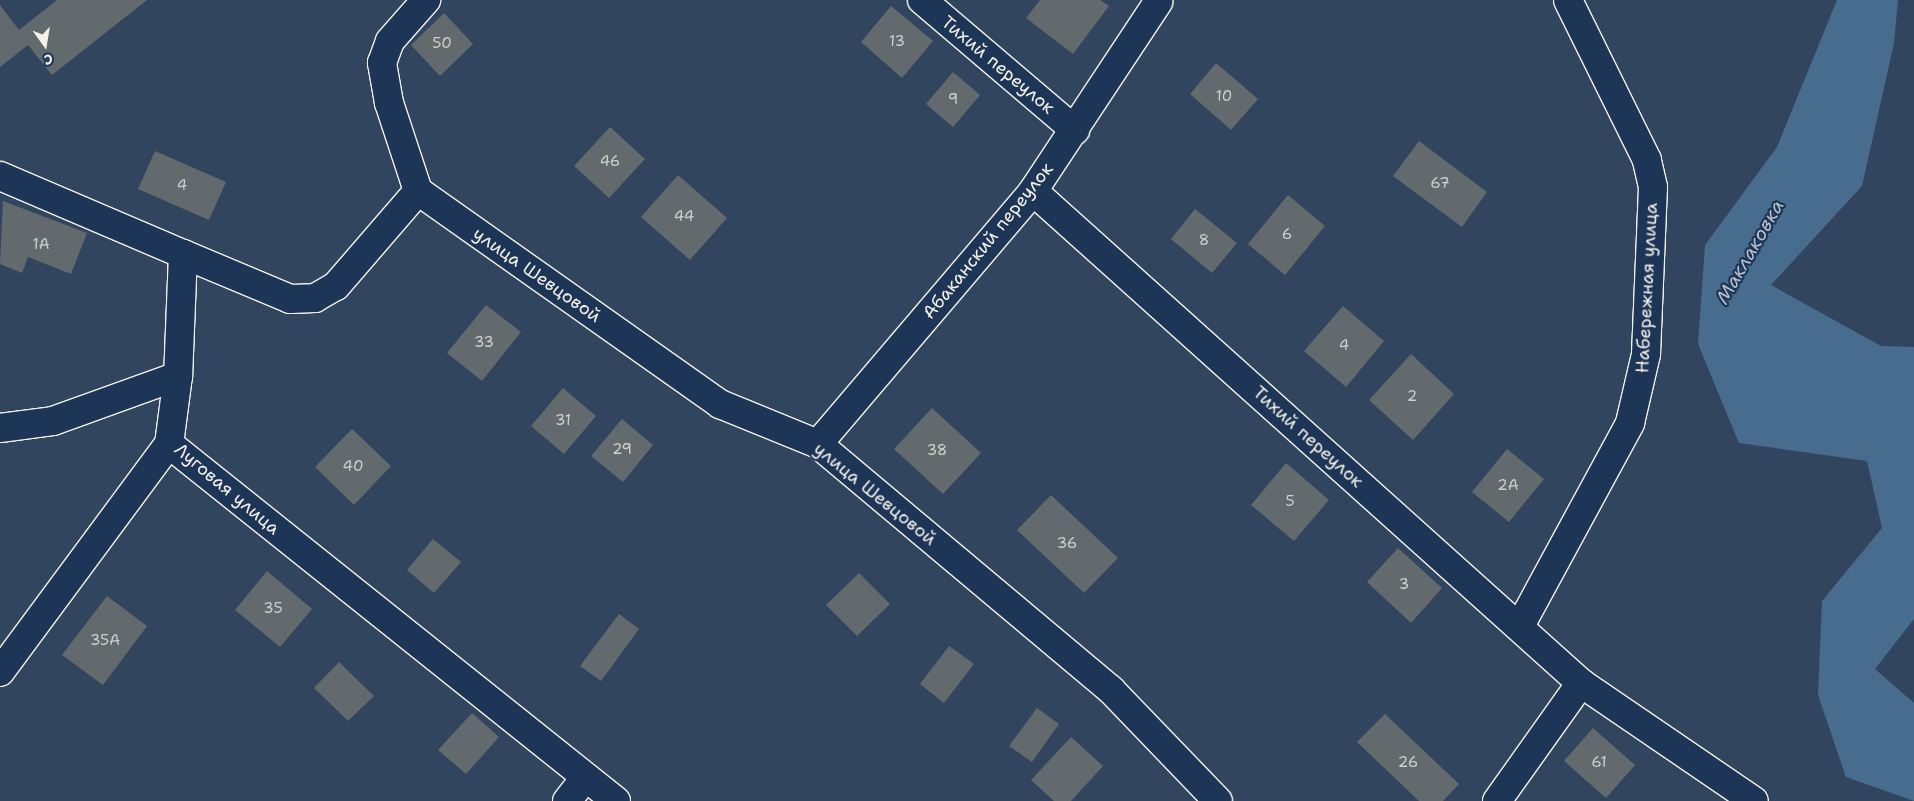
<!DOCTYPE html>
<html>
<head>
<meta charset="utf-8">
<style>
	body { margin:0 }
	#map { position:relative; width:1914px; height:801px; overflow:hidden; background:#32455e; font-family:"Shantell Sans",sans-serif }
	div>[style] { position:absolute }
	.water>* { inset:0; background:#476c8e }
	.building>* { inset:0; background:#626a6e }
	.roads { filter:drop-shadow(1px 0 #f4f1e8) drop-shadow(-1px 0 #f4f1e8) drop-shadow(0 1px #f4f1e8) drop-shadow(0 -1px #f4f1e8) }
	.minor>* { height:28px; margin:-14px; padding:0 14px; transform-origin:14px; border-radius:14px; background:#1d3557 }
	span { translate:-50% -50%; white-space:nowrap; text-align:center; line-height:1.15; -webkit-text-stroke:4.5px #1d3557; paint-order:stroke }
	.number-label { font-size:15px; color:#d0cfca }
	.number-label span { -webkit-text-stroke-width:0 }
	.street-label { font-size:18px; color:#f4f1e8 }
	.water-label { font-size:19px; color:#b7c2c8; font-style:italic }
	.north { position:absolute; left:20px; top:20px; width:50px; height:50px; -webkit-text-stroke:4px #1d3557; paint-order:stroke; rotate:167deg; font-size:14px; font-weight:700; line-height:20px; text-align:center; color:#f4f1e8 }
	.north::after { content:''; display:block; margin:auto; width:18px; height:22px; background:#f4f1e8; clip-path:polygon(50% 0,100% 100%,50% 72%,0 100%) }
</style>
</head>
<body>
<div id="map">
	<div class="water">
		<div style="clip-path:polygon(1837px 0,1898px 0,1894px 43px,1862px 186px,1771px 285px,1881px 346px,1914px 347px,1914px 619px,1875px 669px,1914px 703px,1914px 801px,1846px 777px,1818px 695px,1822px 601px,1882px 528px,1867px 461px,1739px 443px,1698px 344px,1705px 245px,1777px 147px)"></div>
	</div>
	<div class="building">
		<div style="clip-path:polygon(57px 0,147px 0,52px 75px,28px 45px,0 67px,0 5px,19px 30px)"></div>
		<div style="clip-path:polygon(1040px 0,1100px 0,1109px 6px,1073px 54px,1026px 18px)"></div>
		<div style="clip-path:polygon(891px 6px,933px 41px,902px 78px,861px 42px)"></div>
		<div style="clip-path:polygon(444px 13px,473px 44px,440px 76px,411px 45px)"></div>
		<div style="clip-path:polygon(1216px 63px,1258px 99px,1231px 130px,1190px 94px)"></div>
		<div style="clip-path:polygon(953px 72px,980px 95px,953px 127px,926px 104px)"></div>
		<div style="clip-path:polygon(610px 127px,645px 159px,609px 198px,574px 166px)"></div>
		<div style="clip-path:polygon(1419px 141px,1487px 192px,1462px 227px,1393px 176px)"></div>
		<div style="clip-path:polygon(155px 151px,226px 182px,209px 220px,138px 189px)"></div>
		<div style="clip-path:polygon(678px 175px,727px 218px,690px 260px,641px 217px)"></div>
		<div style="clip-path:polygon(1288px 195px,1325px 226px,1285px 275px,1248px 244px)"></div>
		<div style="clip-path:polygon(3px 201px,87px 233px,71px 274px,28px 257px,22px 273px,0 264px)"></div>
		<div style="clip-path:polygon(1195px 209px,1237px 243px,1212px 273px,1171px 239px)"></div>
		<div style="clip-path:polygon(486px 305px,521px 332px,482px 381px,447px 353px)"></div>
		<div style="clip-path:polygon(1343px 306px,1384px 341px,1346px 387px,1304px 351px)"></div>
		<div style="clip-path:polygon(1411px 354px,1454px 394px,1413px 440px,1369px 400px)"></div>
		<div style="clip-path:polygon(563px 388px,596px 416px,564px 454px,531px 426px)"></div>
		<div style="clip-path:polygon(932px 408px,981px 453px,943px 494px,894px 449px)"></div>
		<div style="clip-path:polygon(622px 419px,653px 445px,623px 482px,591px 456px)"></div>
		<div style="clip-path:polygon(352px 429px,391px 466px,354px 505px,315px 467px)"></div>
		<div style="clip-path:polygon(1507px 449px,1544px 479px,1509px 522px,1472px 492px)"></div>
		<div style="clip-path:polygon(1286px 463px,1329px 500px,1294px 541px,1251px 505px)"></div>
		<div style="clip-path:polygon(1051px 495px,1118px 558px,1084px 593px,1017px 530px)"></div>
		<div style="clip-path:polygon(433px 539px,461px 562px,434px 593px,407px 570px)"></div>
		<div style="clip-path:polygon(1398px 548px,1442px 588px,1411px 623px,1367px 582px)"></div>
		<div style="clip-path:polygon(267px 571px,312px 609px,280px 647px,235px 610px)"></div>
		<div style="clip-path:polygon(859px 573px,890px 604px,857px 636px,826px 605px)"></div>
		<div style="clip-path:polygon(107px 596px,147px 626px,103px 685px,62px 655px)"></div>
		<div style="clip-path:polygon(619px 614px,639px 629px,601px 681px,580px 666px)"></div>
		<div style="clip-path:polygon(949px 646px,974px 664px,944px 703px,920px 684px)"></div>
		<div style="clip-path:polygon(339px 662px,374px 696px,348px 721px,314px 688px)"></div>
		<div style="clip-path:polygon(1037px 708px,1059px 724px,1032px 762px,1009px 746px)"></div>
		<div style="clip-path:polygon(472px 713px,499px 737px,466px 774px,438px 750px)"></div>
		<div style="clip-path:polygon(1385px 714px,1459px 784px,1443px 801px,1419px 801px,1357px 742px)"></div>
		<div style="clip-path:polygon(1593px 728px,1635px 765px,1606px 798px,1564px 761px)"></div>
		<div style="clip-path:polygon(1071px 737px,1103px 766px,1071px 801px,1054px 801px,1031px 780px)"></div>
	</div>
	<div class="roads">
		<div class="minor">
			<div style="left:922px;top:0;width:201px;rotate:40.4deg"></div>
			<div style="left:0;top:176px;width:199px;rotate:23.1deg"></div>
			<div style="left:183px;top:254px;width:122px;rotate:92.3deg"></div>
			<div style="left:178px;top:376px;width:69px;rotate:97.5deg"></div>
			<div style="left:169px;top:444px;width:572px;rotate:38.61deg"></div>
			<div style="left:418px;top:191px;width:370px;rotate:35.2deg"></div>
			<div style="left:720px;top:404px;width:106px;rotate:22.2deg"></div>
			<div style="left:818px;top:444px;width:383px;rotate:40deg"></div>
			<div style="left:1111px;top:690px;width:154px;rotate:46.1deg"></div>
			<div style="left:418px;top:191px;width:93px;rotate:-108.2deg"></div>
			<div style="left:389px;top:103px;width:41px;rotate:-99.9deg"></div>
			<div style="left:382px;top:63px;width:23px;rotate:-70deg"></div>
			<div style="left:390px;top:41px;width:55px;rotate:-48.7deg"></div>
			<div style="left:1033px;top:191px;width:736px;rotate:41.92deg"></div>
			<div style="left:1581px;top:683px;width:209px;rotate:34.3deg"></div>
			<div style="left:183px;top:254px;width:116px;rotate:22.8deg"></div>
			<div style="left:290px;top:299px;width:25px;rotate:-2deg"></div>
			<div style="left:315px;top:298px;width:24px;rotate:-30deg"></div>
			<div style="left:336px;top:286px;width:125px;rotate:-49.2deg"></div>
			<div style="left:0;top:428px;width:53px;rotate:-7.5deg"></div>
			<div style="left:53px;top:421px;width:133px;rotate:-19.8deg"></div>
			<div style="left:818px;top:444px;width:332px;rotate:-49.6deg"></div>
			<div style="left:1033px;top:191px;width:227px;rotate:-56.5deg"></div>
			<div style="left:1520px;top:626px;width:231px;rotate:-61.5deg"></div>
			<div style="left:1630px;top:423px;width:71px;rotate:-76.9deg"></div>
			<div style="left:1646px;top:354px;width:167px;rotate:-87.6deg"></div>
			<div style="left:1653px;top:187px;width:28px;rotate:-103deg"></div>
			<div style="left:1647px;top:160px;width:178px;rotate:-116.3deg"></div>
			<div style="left:0;top:672px;width:284px;rotate:-53.5deg"></div>
			<div style="left:567px;top:801px;width:29px;rotate:-52deg"></div>
			<div style="left:1497px;top:801px;width:145px;rotate:-54.6deg"></div>
		</div>
	</div>
	<div class="number-label">
		<span style="left:897px;top:42px">13</span>
		<span style="left:442px;top:44px">50</span>
		<span style="left:1224px;top:97px">10</span>
		<span style="left:953px;top:100px">9</span>
		<span style="left:610px;top:162px">46</span>
		<span style="left:1440px;top:184px">67</span>
		<span style="left:182px;top:186px">4</span>
		<span style="left:684px;top:217px">44</span>
		<span style="left:1287px;top:235px">6</span>
		<span style="left:1204px;top:241px">8</span>
		<span style="left:41px;top:245px">1А</span>
		<span style="left:484px;top:343px">33</span>
		<span style="left:1344px;top:346px">4</span>
		<span style="left:1412px;top:397px">2</span>
		<span style="left:563px;top:421px">31</span>
		<span style="left:622px;top:450px">29</span>
		<span style="left:937px;top:451px">38</span>
		<span style="left:353px;top:467px">40</span>
		<span style="left:1508px;top:486px">2А</span>
		<span style="left:1290px;top:502px">5</span>
		<span style="left:1067px;top:544px">36</span>
		<span style="left:1404px;top:585px">3</span>
		<span style="left:273px;top:609px">35</span>
		<span style="left:105px;top:641px">35А</span>
		<span style="left:1408px;top:763px">26</span>
		<span style="left:1599px;top:763px">61</span>
	</div>
	<div class="street-label">
		<span style="left:998px;top:65px;rotate:40deg">Тихий переулок</span>
		<span style="left:988px;top:241px;rotate:-51deg">Абаканский переулок</span>
		<span style="left:537px;top:275px;rotate:35deg">улица Шевцовой</span>
		<span style="left:1647px;top:288px;rotate:-87deg">Набережная улица</span>
		<span style="left:1308px;top:437px;rotate:42deg">Тихий переулок</span>
		<span style="left:227px;top:489px;rotate:40deg">Луговая улица</span>
		<span style="left:875px;top:494px;rotate:39deg">улица Шевцовой</span>
	</div>
	<div class="water-label">
		<span style="left:1750px;top:252px;rotate:-60deg">Маклаковка</span>
	</div>
	<div class="north">С</div>
</div>
</body>
</html>
